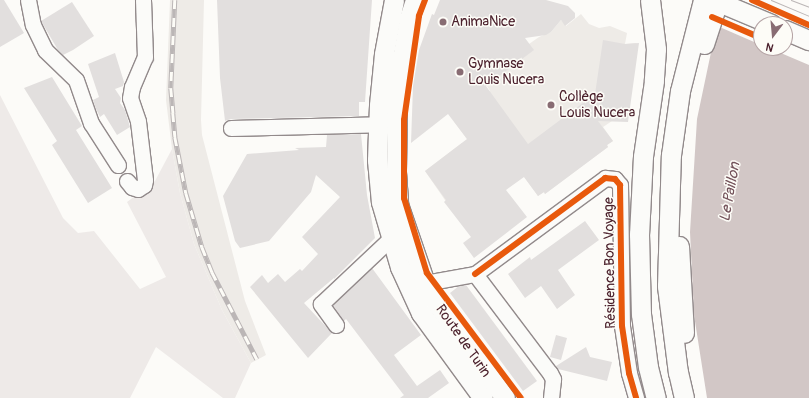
<!DOCTYPE html>
<html>
<head>
<meta charset="utf-8">
<style>
	body { margin:0 }
	#map { position:relative; width:809px; height:398px; overflow:hidden; background:#fcfbf8; font-family:Pangolin,sans-serif }
	div>[style] { position:absolute }
	.built>* { inset:0; background:#eeebe7 }
	.green>* { inset:0; background:#eeeae8 }
	.water>* { inset:0; background:#d2c7c6 }
	.pier>* { inset:0; background:#fcfbf8 }
	.building>* { inset:0; background:#e2dfde }
	.roads { filter:drop-shadow(1px 0 #928a8b) drop-shadow(-1px 0 #928a8b) drop-shadow(0 1px #928a8b) drop-shadow(0 -1px #928a8b) }
	.minor>* { height:15px; margin:-7.5px; padding:0 7.5px; transform-origin:7.5px; border-radius:7.5px; background:#fbfbf9 }
	.major>* { height:19px; margin:-9.5px; padding:0 9.5px; transform-origin:9.5px; border-radius:9.5px; background:#fbfbf9 }
	.tram>* { height:1px; margin:-0.5px; padding:0 0.5px; transform-origin:0.5px; border-radius:0.5px; background:#bbb6b6 }
	.rail>* { height:4.5px; margin-top:-2.25px; transform-origin:0; background:repeating-linear-gradient(90deg,#fdfcf7 0 9px,#bbb6b6 0 18px); box-sizing:border-box; border-block:1px solid #bbb6b6 }
	.cycleway>* { height:6px; margin:-3px; padding:0 3px; transform-origin:3px; border-radius:3px; background:#e8590c }
	.dots>* { width:11px; height:11px; translate:-50% -50%; box-sizing:border-box; border:2px solid #fdfcf7; border-radius:50% }
	span { translate:-50% -50%; white-space:nowrap; text-align:center; line-height:1.15; -webkit-text-stroke:3px #fdfcf7; paint-order:stroke }
	.poi-label { font-size:14px; color:#4a1f2b }
	.left { translate:0 -50%; text-align:left }
	.street-label { font-size:14px; color:#4a1f2b }
	.water-label { font-size:15px; color:#73525a; font-style:italic }
	.north { position:absolute; left:753px; top:16px; width:40px; height:40px; box-sizing:border-box; background:#fdfcf7; border:1px solid #b5a4a5; border-radius:50%; rotate:196deg; font-size:11px; font-weight:700; line-height:16px; text-align:center; color:#4a1f2b }
	.north::after { content:''; display:block; margin:auto; width:14px; height:18px; background:#886c73; clip-path:polygon(50% 0,100% 100%,50% 72%,0 100%) }
</style>
</head>
<body>
<div id="map">
	<div class="built">
		<div style="clip-path:polygon(170px 0,204px 0,201px 120px,202px 135px,245px 301px,266px 355px,251px 363px,222px 310px,194px 244px,180px 193px,172px 149px,166px 100px)"></div>
		<div style="clip-path:polygon(581px 14px,589px 24px,599px 28px,610px 26px,627px 33px,625px 44px,636px 43px,638px 45px,612px 121px,603px 127px,613px 141px,607px 145px,608px 147px,545px 194px,544px 192px,538px 196px,522px 174px,519px 180px,460px 222px,425px 171px,462px 143px,475px 150px,453px 120px,490px 91px,487px 86px,529px 44px,539px 37px,551px 32px,561px 20px,566px 26px)"></div>
	</div>
	<div class="green">
		<div style="clip-path:polygon(0 95px,63px 218px,78px 233px,94px 231px,140px 289px,166px 277px,127px 202px,155px 181px,172px 149px,180px 193px,194px 244px,222px 310px,251px 363px,235px 398px,223px 398px,156px 347px,130px 398px,0 398px)"></div>
	</div>
	<div class="water">
		<div style="clip-path:polygon(evenodd,722px 0,809px 0,809px 398px,707px 398px,694px 315px,690px 232px,697px 119px,722px 0,761px 24px,785px 24px,785px 48px,761px 48px,761px 24px)"></div>
	</div>
	<div class="pier">
		<div style="clip-path:polygon(720px 0,809px 0,809px 65px,769px 48px,785px 48px,785px 24px,761px 24px,761px 45px,715px 25px)"></div>
	</div>
	<div class="building">
		<div style="clip-path:polygon(0 0,4px 0,24px 33px,0 47px)"></div>
		<div style="clip-path:polygon(217px 0,372px 0,365px 102px,359px 102px,359px 116px,231px 119px,225px 121px,220px 78px)"></div>
		<div style="clip-path:polygon(440px 0,546px 0,568px 6px,575px 13px,575px 18px,565px 26px,561px 20px,551px 32px,546px 35px,525px 38px,534px 50px,486px 86px,528px 144px,595px 94px,603px 40px,625px 44px,639px 43px,628px 122px,598px 121px,613px 141px,607px 145px,608px 147px,545px 194px,544px 192px,538px 196px,524px 177px,506px 190px,527px 217px,474px 258px,463px 243px,471px 237px,444px 202px,446px 200px,425px 171px,467px 139px,448px 114px,411px 143px,413px 86px,419px 50px,432px 14px,434px 15px)"></div>
		<div style="clip-path:polygon(72px 2px,94px 36px,73px 50px,63px 55px,58px 50px,41px 21px)"></div>
		<div style="clip-path:polygon(115px 53px,124px 82px,123px 86px,115px 89px,121px 98px,120px 103px,125px 110px,130px 127px,117px 135px,104px 114px,100px 117px,96px 109px,93px 100px,99px 97px,88px 64px)"></div>
		<div style="clip-path:polygon(52px 77px,82px 126px,76px 130px,112px 188px,88px 203px,52px 145px,57px 141px,24px 88px)"></div>
		<div style="clip-path:polygon(361px 134px,367px 195px,375px 238px,334px 279px,334px 278px,304px 303px,332px 333px,308px 358px,250px 287px,262px 275px,268px 283px,278px 274px,285px 282px,300px 269px,302px 271px,318px 254px,302px 237px,340px 197px,316px 175px,311px 192px,269px 241px,240px 248px,235px 241px,223px 196px,247px 154px,299px 150px,295px 148px,326px 147px,327px 135px)"></div>
		<div style="clip-path:polygon(585px 221px,599px 240px,558px 270px,575px 295px,557px 309px,541px 286px,525px 298px,508px 274px,530px 257px,531px 260px)"></div>
		<div style="clip-path:polygon(372px 268px,421px 335px,394px 355px,417px 386px,440px 370px,449px 383px,428px 398px,400px 398px,404px 395px,403px 394px,346px 319px,344px 321px,333px 305px)"></div>
		<div style="clip-path:polygon(466px 285px,537px 381px,523px 391px,450px 293px,459px 286px)"></div>
		<div style="clip-path:polygon(556px 335px,567px 338px,561px 360px,550px 357px)"></div>
		<div style="clip-path:polygon(586px 347px,590px 357px,612px 362px,607px 381px,558px 369px,556px 366px)"></div>
	</div>
	<div class="roads">
		<div class="minor">
			<div style="left:28px;top:0;width:25px;rotate:79deg"></div>
			<div style="left:33px;top:25px;width:28px;rotate:64deg"></div>
			<div style="left:45px;top:50px;width:43px;rotate:44.1deg"></div>
			<div style="left:76px;top:80px;width:46px;rotate:70.8deg"></div>
			<div style="left:91px;top:123px;width:50px;rotate:57.3deg"></div>
			<div style="left:231px;top:128px;width:159px;rotate:-1.4deg"></div>
			<div style="left:127px;top:181px;width:8px;rotate:50deg"></div>
			<div style="left:132px;top:187px;width:6px;rotate:18deg"></div>
			<div style="left:138px;top:189px;width:7px;rotate:-34deg"></div>
			<div style="left:144px;top:185px;width:5px;rotate:-79deg"></div>
			<div style="left:145px;top:180px;width:59px;rotate:-96.8deg"></div>
			<div style="left:138px;top:121px;width:24px;rotate:-109deg"></div>
			<div style="left:130px;top:98px;width:11px;rotate:-80deg"></div>
			<div style="left:132px;top:87px;width:33px;rotate:-67deg"></div>
			<div style="left:145px;top:57px;width:57px;rotate:-92deg"></div>
			<div style="left:475px;top:274px;width:162px;rotate:-36.4deg"></div>
			<div style="left:605px;top:178px;width:10px;rotate:6deg"></div>
			<div style="left:615px;top:179px;width:8px;rotate:50deg"></div>
			<div style="left:620px;top:185px;width:141px;rotate:89.2deg"></div>
			<div style="left:622px;top:326px;width:48px;rotate:81.5deg"></div>
			<div style="left:629px;top:373px;width:26px;rotate:74deg"></div>
			<div style="left:425px;top:283px;width:51px;rotate:-10.2deg"></div>
			<div style="left:475px;top:274px;width:124px;rotate:52.9deg"></div>
			<div style="left:550px;top:373px;width:7px;rotate:63deg"></div>
			<div style="left:553px;top:379px;width:19px;rotate:96deg"></div>
			<div style="left:336px;top:325px;width:26px;rotate:-126deg"></div>
			<div style="left:321px;top:304px;width:96px;rotate:-43.3deg"></div>
		</div>
		<div class="major">
			<div style="left:394px;top:0;width:55px;rotate:100.5deg"></div>
			<div style="left:384px;top:54px;width:51px;rotate:95.6deg"></div>
			<div style="left:379px;top:105px;width:55px;rotate:92.1deg"></div>
			<div style="left:377px;top:160px;width:42px;rotate:84.6deg"></div>
			<div style="left:381px;top:202px;width:68px;rotate:73.7deg"></div>
			<div style="left:400px;top:267px;width:51px;rotate:65.5deg"></div>
			<div style="left:421px;top:313px;width:105px;rotate:53.9deg"></div>
			<div style="left:415px;top:0;width:20px;rotate:108deg"></div>
			<div style="left:409px;top:19px;width:39px;rotate:100deg"></div>
			<div style="left:402px;top:57px;width:42px;rotate:96.8deg"></div>
			<div style="left:397px;top:99px;width:73px;rotate:90.8deg"></div>
			<div style="left:396px;top:172px;width:32px;rotate:86deg"></div>
			<div style="left:398px;top:204px;width:83px;rotate:71.1deg"></div>
			<div style="left:425px;top:283px;width:24px;rotate:60deg"></div>
			<div style="left:437px;top:304px;width:116px;rotate:54.1deg"></div>
			<div style="left:650px;top:0;width:49px;rotate:83deg"></div>
			<div style="left:656px;top:49px;width:32px;rotate:94deg"></div>
			<div style="left:654px;top:81px;width:76px;rotate:98.3deg"></div>
			<div style="left:643px;top:156px;width:78px;rotate:92.9deg"></div>
			<div style="left:639px;top:234px;width:80px;rotate:88.6deg"></div>
			<div style="left:641px;top:314px;width:53px;rotate:82.5deg"></div>
			<div style="left:648px;top:367px;width:32px;rotate:76deg"></div>
			<div style="left:714px;top:0;width:62px;rotate:22.8deg"></div>
			<div style="left:785px;top:30px;width:26px;rotate:23deg"></div>
			<div style="left:704px;top:44px;width:45px;rotate:-72deg"></div>
			<div style="left:679px;top:246px;width:87px;rotate:86.7deg"></div>
			<div style="left:684px;top:398px;width:26px;rotate:-103deg"></div>
			<div style="left:678px;top:373px;width:88px;rotate:-97.2deg"></div>
			<div style="left:667px;top:286px;width:131px;rotate:-88.3deg"></div>
			<div style="left:671px;top:155px;width:65px;rotate:-82deg"></div>
			<div style="left:680px;top:91px;width:94px;rotate:-75.8deg"></div>
		</div>
	</div>
	<div class="tram">
		<div style="left:771px;top:0;width:41px;rotate:22.8deg"></div>
		<div style="left:791px;top:0;width:19px;rotate:21deg"></div>
	</div>
	<div class="rail">
		<div style="left:175px;top:0;width:88px;rotate:92.6deg"></div>
		<div style="left:171px;top:88px;width:25px;rotate:85deg"></div>
		<div style="left:173px;top:113px;width:24px;rotate:85deg"></div>
		<div style="left:175px;top:137px;width:57px;rotate:78.9deg"></div>
		<div style="left:186px;top:193px;width:56px;rotate:73.5deg"></div>
		<div style="left:202px;top:247px;width:27px;rotate:68deg"></div>
		<div style="left:212px;top:272px;width:98px;rotate:62.7deg"></div>
	</div>
	<div class="cycleway">
		<div style="left:425px;top:0;width:17px;rotate:111deg"></div>
		<div style="left:419px;top:16px;width:105px;rotate:98.2deg"></div>
		<div style="left:404px;top:120px;width:78px;rotate:90deg"></div>
		<div style="left:404px;top:198px;width:78px;rotate:73deg"></div>
		<div style="left:427px;top:273px;width:156px;rotate:53.1deg"></div>
		<div style="left:752px;top:0;width:62px;rotate:23.7deg"></div>
		<div style="left:712px;top:17px;width:53px;rotate:23.2deg"></div>
		<div style="left:475px;top:274px;width:162px;rotate:-36.4deg"></div>
		<div style="left:605px;top:178px;width:10px;rotate:6deg"></div>
		<div style="left:615px;top:179px;width:8px;rotate:50deg"></div>
		<div style="left:620px;top:185px;width:141px;rotate:89.2deg"></div>
		<div style="left:622px;top:326px;width:48px;rotate:81.5deg"></div>
		<div style="left:629px;top:373px;width:26px;rotate:74deg"></div>
	</div>
	<div class="dots">
		<div style="left:443px;top:22px;background:#886c73"></div>
		<div style="left:460px;top:72px;background:#886c73"></div>
		<div style="left:551px;top:105px;background:#886c73"></div>
	</div>
	<div class="poi-label">
		<span class="left" style="left:451px;top:22px">AnimaNice</span>
		<span class="left" style="left:468px;top:72px">Gymnase<br>Louis Nucera</span>
		<span class="left" style="left:559px;top:105px">Collège<br>Louis Nucera</span>
	</div>
	<div class="street-label">
		<span style="left:610px;top:263px;rotate:-91deg">Résidence Bon Voyage</span>
		<span style="left:463px;top:341px;rotate:55deg">Route de Turin</span>
	</div>
	<div class="water-label">
		<span style="left:730px;top:192px;rotate:-80deg">Le Paillon</span>
	</div>
	<div class="north">N</div>
</div>
</body>
</html>
